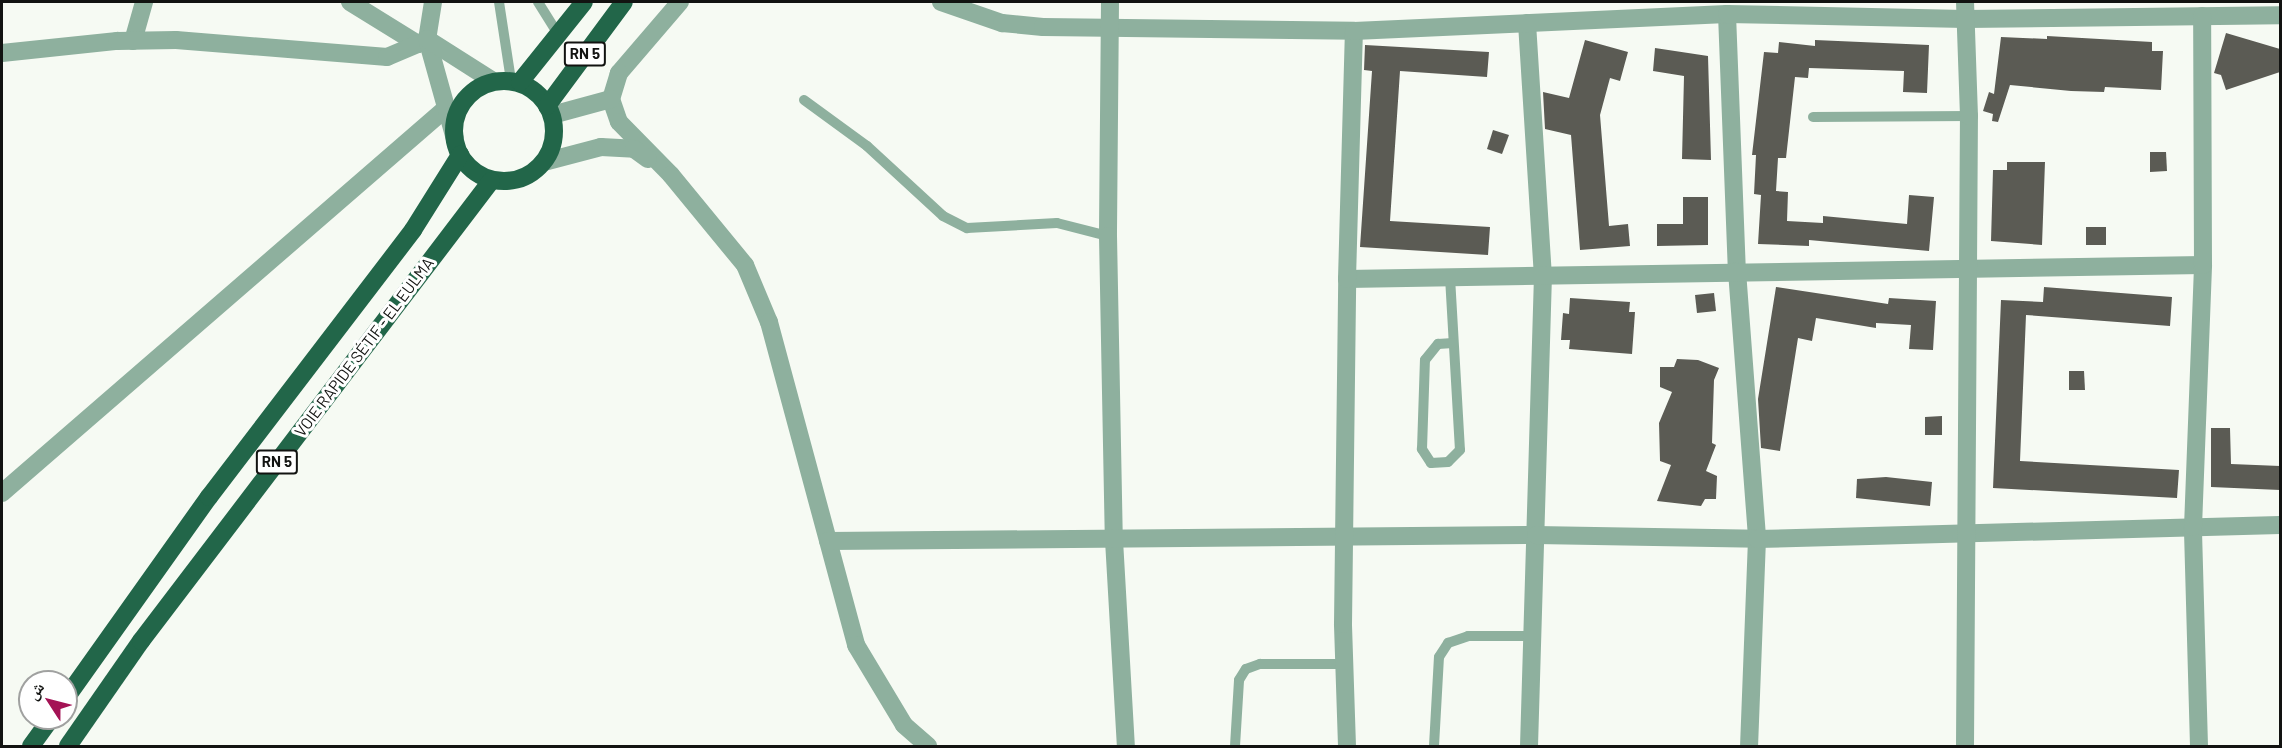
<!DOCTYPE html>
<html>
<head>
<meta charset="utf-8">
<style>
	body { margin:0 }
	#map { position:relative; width:2282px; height:748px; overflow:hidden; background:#f6faf3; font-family:Barlow,"Noto Naskh Arabic",sans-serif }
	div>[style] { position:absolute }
	.building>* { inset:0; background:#5b5b54 }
	.service>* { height:10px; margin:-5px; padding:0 5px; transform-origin:5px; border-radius:5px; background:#8eb09e }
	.minor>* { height:18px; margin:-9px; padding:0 9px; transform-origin:9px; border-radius:9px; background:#8eb09e }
	.tertiary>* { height:18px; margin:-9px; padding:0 9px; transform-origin:9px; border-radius:9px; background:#8eb09e }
	.trunk>* { height:18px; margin:-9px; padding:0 9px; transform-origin:9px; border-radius:9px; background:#226649 }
	.trunk>.ring { margin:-9px; padding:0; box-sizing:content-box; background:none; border:18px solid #226649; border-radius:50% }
	span { translate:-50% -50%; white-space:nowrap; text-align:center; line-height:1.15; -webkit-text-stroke:6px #fff; paint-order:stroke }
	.shield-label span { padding:2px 4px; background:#fff; border:2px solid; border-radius:4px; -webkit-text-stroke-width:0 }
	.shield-label { font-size:15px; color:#121311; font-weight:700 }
	.street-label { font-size:16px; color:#121311 }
	.frame { position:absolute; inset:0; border:3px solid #121311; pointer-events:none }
	.north { position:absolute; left:18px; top:670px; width:60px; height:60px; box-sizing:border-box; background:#fff; border:2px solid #a0a1a0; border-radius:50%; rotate:306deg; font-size:16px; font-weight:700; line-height:24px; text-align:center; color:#121311 }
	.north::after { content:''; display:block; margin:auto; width:21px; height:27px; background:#a41355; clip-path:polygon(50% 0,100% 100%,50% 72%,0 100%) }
</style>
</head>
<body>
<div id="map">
	<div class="building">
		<div style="clip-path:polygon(2226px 33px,2280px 49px,2280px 72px,2226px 90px,2221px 75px,2214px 73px)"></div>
		<div style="clip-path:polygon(2047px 36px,2152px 42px,2152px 51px,2163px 51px,2161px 90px,2105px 87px,2104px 92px,2071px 91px,2010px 85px,1998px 122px,1992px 121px,1993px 114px,1983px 111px,1989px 92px,1994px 94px,2001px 37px,2047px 39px)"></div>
		<div style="clip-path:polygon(1585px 40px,1628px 52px,1620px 81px,1610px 78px,1600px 115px,1609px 226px,1628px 224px,1630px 246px,1580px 250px,1571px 135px,1545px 129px,1543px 92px,1569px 98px)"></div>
		<div style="clip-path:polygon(1815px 40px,1929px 45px,1927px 93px,1903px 92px,1904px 71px,1809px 68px,1808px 78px,1795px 77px,1786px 158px,1778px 158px,1776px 191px,1788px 192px,1787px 221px,1823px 223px,1823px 216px,1907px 224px,1909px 195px,1934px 197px,1929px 251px,1809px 240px,1809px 246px,1758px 244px,1761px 195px,1754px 194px,1756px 155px,1752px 155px,1764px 52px,1778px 53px,1779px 42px,1815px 46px)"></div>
		<div style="clip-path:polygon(1365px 45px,1489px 52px,1487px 77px,1400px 71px,1390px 221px,1490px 227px,1488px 255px,1360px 247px,1372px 71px,1364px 70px)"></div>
		<div style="clip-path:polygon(1655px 48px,1708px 56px,1711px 160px,1682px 159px,1684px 76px,1653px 71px)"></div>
		<div style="clip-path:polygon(1493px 130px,1509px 135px,1502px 154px,1487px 149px)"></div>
		<div style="clip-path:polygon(2150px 152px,2166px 152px,2167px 171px,2150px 172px)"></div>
		<div style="clip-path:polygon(2007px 162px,2045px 162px,2042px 245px,1991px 241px,1993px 170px,2007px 170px)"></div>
		<div style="clip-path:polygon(1683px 197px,1708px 197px,1708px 245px,1657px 246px,1657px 224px,1683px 224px)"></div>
		<div style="clip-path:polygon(2086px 227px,2106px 227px,2106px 245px,2086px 245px)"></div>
		<div style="clip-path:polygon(1776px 287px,1888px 304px,1889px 298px,1936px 301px,1933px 350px,1909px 349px,1911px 325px,1876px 323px,1876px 328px,1816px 318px,1812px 341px,1798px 338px,1780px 451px,1761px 448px,1758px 399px)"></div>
		<div style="clip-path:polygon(2044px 287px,2172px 297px,2170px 326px,2026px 315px,2020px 461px,2179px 470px,2177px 498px,1993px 488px,2001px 300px,2043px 302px)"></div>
		<div style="clip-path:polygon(1714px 293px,1716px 311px,1697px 313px,1695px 295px)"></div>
		<div style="clip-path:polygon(1570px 298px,1630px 302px,1629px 312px,1635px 312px,1632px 354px,1569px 349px,1570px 340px,1561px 340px,1563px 313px,1569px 314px)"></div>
		<div style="clip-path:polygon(1677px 359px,1698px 360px,1719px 368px,1714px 380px,1712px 443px,1716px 445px,1706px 471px,1717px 476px,1716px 499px,1705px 499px,1701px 506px,1657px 501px,1671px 465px,1660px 461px,1659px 423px,1672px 392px,1660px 387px,1660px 367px,1674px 367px)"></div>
		<div style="clip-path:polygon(2069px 371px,2084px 371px,2085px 390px,2069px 390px)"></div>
		<div style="clip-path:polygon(1942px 416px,1942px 435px,1925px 435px,1925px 417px)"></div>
		<div style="clip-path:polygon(2211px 428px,2230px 428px,2231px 464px,2280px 466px,2280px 490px,2211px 487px)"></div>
		<div style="clip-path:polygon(1886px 477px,1932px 482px,1930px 506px,1856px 498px,1857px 479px)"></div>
	</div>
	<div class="service">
		<div style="left:499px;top:2px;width:79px;rotate:81.3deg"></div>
		<div style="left:538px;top:2px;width:39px;rotate:58deg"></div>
		<div style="left:804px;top:100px;width:78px;rotate:36.1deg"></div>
		<div style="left:867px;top:146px;width:103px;rotate:42.6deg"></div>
		<div style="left:943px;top:216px;width:27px;rotate:27deg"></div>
		<div style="left:967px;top:228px;width:90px;rotate:-3.2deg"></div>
		<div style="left:1057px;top:223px;width:53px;rotate:14.3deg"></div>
		<div style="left:1813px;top:117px;width:156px;rotate:-0.4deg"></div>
		<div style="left:1450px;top:277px;width:173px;rotate:86.7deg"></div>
		<div style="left:1460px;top:450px;width:17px;rotate:135deg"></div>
		<div style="left:1448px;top:462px;width:17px;rotate:177deg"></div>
		<div style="left:1431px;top:463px;width:17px;rotate:-123deg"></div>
		<div style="left:1422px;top:449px;width:89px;rotate:-88.1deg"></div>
		<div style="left:1425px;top:360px;width:21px;rotate:-51deg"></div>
		<div style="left:1438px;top:344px;width:15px;rotate:-4deg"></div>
		<div style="left:1235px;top:746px;width:66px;rotate:-86.5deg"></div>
		<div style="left:1239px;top:680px;width:13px;rotate:-58deg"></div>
		<div style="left:1246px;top:669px;width:15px;rotate:-20deg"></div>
		<div style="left:1260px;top:664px;width:85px"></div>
		<div style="left:1434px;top:746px;width:89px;rotate:-86.8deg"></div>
		<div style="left:1439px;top:657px;width:17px;rotate:-57deg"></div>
		<div style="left:1448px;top:643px;width:21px;rotate:-19deg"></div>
		<div style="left:1468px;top:636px;width:64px"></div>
	</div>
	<div class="minor">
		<div style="left:350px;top:2px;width:80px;rotate:31.7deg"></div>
		<div style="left:418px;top:44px;width:9px;rotate:-27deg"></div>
		<div style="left:680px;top:2px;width:94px;rotate:130.7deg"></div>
		<div style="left:619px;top:73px;width:27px;rotate:107deg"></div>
		<div style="left:611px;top:99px;width:24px;rotate:71deg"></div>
		<div style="left:619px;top:122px;width:74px;rotate:45.5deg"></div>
		<div style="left:671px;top:175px;width:117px;rotate:50.6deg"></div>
		<div style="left:745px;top:265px;width:62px;rotate:67.2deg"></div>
		<div style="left:769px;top:322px;width:335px;rotate:74.9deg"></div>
		<div style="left:856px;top:645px;width:93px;rotate:59deg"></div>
		<div style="left:904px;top:725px;width:32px;rotate:41deg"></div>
		<div style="left:941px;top:2px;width:65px;rotate:19deg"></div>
		<div style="left:1002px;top:23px;width:41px;rotate:5.6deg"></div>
		<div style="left:1043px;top:27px;width:311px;rotate:0.7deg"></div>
		<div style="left:1110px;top:2px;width:234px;rotate:90.5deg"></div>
		<div style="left:1108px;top:236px;width:304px;rotate:88.9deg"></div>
		<div style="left:1114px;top:540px;width:206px;rotate:86.7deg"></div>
		<div style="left:1727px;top:14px;width:257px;rotate:87.8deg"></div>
		<div style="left:1737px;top:271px;width:269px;rotate:85.7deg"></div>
		<div style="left:1757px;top:539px;width:207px;rotate:92.2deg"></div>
		<div style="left:1527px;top:23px;width:253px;rotate:86.4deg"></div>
		<div style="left:1543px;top:275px;width:471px;rotate:91.7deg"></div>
		<div style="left:133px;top:41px;width:41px;rotate:-74.2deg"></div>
		<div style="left:2px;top:53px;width:116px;rotate:-6deg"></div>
		<div style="left:117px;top:41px;width:59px;rotate:-1deg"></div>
		<div style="left:176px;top:40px;width:212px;rotate:4.6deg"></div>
		<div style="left:387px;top:57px;width:34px;rotate:-23deg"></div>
		<div style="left:552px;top:115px;width:61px;rotate:-15.2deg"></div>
		<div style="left:544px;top:162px;width:59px;rotate:-14.7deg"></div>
		<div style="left:601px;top:147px;width:33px;rotate:3deg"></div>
		<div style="left:634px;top:149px;width:17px;rotate:36deg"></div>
		<div style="left:1347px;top:279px;width:856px;rotate:-0.94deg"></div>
		<div style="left:2px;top:493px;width:585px;rotate:-40.91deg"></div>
		<div style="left:828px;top:541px;width:708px;rotate:-0.49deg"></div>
		<div style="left:1536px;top:535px;width:221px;rotate:1deg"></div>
		<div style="left:1757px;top:539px;width:523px;rotate:-1.53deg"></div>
		<div style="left:1347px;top:746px;width:122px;rotate:-91.9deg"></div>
		<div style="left:1343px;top:624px;width:345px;rotate:-89.3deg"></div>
		<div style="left:1347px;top:279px;width:248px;rotate:-88.4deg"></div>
		<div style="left:1354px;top:31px;width:373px;rotate:-2.6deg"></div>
		<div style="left:1727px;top:14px;width:238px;rotate:1.2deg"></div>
		<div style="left:1965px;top:19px;width:315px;rotate:-0.7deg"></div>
		<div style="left:1965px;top:746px;width:630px;rotate:-89.64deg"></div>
		<div style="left:1969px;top:116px;width:114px;rotate:-92deg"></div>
		<div style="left:2199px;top:746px;width:219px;rotate:-91.6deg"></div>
		<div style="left:2193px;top:527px;width:262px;rotate:-87.8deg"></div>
		<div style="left:2203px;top:265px;width:249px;rotate:-90.2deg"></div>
	</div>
	<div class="tertiary">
		<div style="left:433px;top:2px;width:37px;rotate:99deg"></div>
		<div style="left:427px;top:39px;width:104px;rotate:74.4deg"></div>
		<div style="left:427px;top:39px;width:78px;rotate:32.5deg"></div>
	</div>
	<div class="trunk">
		<div class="ring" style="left:454px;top:81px;width:82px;height:82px"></div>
		<div style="left:520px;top:82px;width:102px;rotate:-51.3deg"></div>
		<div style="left:547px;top:106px;width:129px;rotate:-53.5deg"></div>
		<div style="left:66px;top:698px;width:247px;rotate:-54.6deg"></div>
		<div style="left:209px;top:497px;width:336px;rotate:-52.6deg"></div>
		<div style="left:413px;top:230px;width:89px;rotate:-57.9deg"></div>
		<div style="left:31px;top:746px;width:34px;rotate:-54deg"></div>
		<div style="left:68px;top:746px;width:128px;rotate:-55.2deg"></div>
		<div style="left:141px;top:641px;width:578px;rotate:-52.73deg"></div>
	</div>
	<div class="shield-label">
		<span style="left:585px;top:54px">RN 5</span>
		<span style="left:277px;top:462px">RN 5</span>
	</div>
	<div class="street-label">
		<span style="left:364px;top:347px;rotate:-53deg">VOIE RAPIDE SÉTIF - EL EULMA</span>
	</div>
	<div class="frame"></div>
	<div class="north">ش</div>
</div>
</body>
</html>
